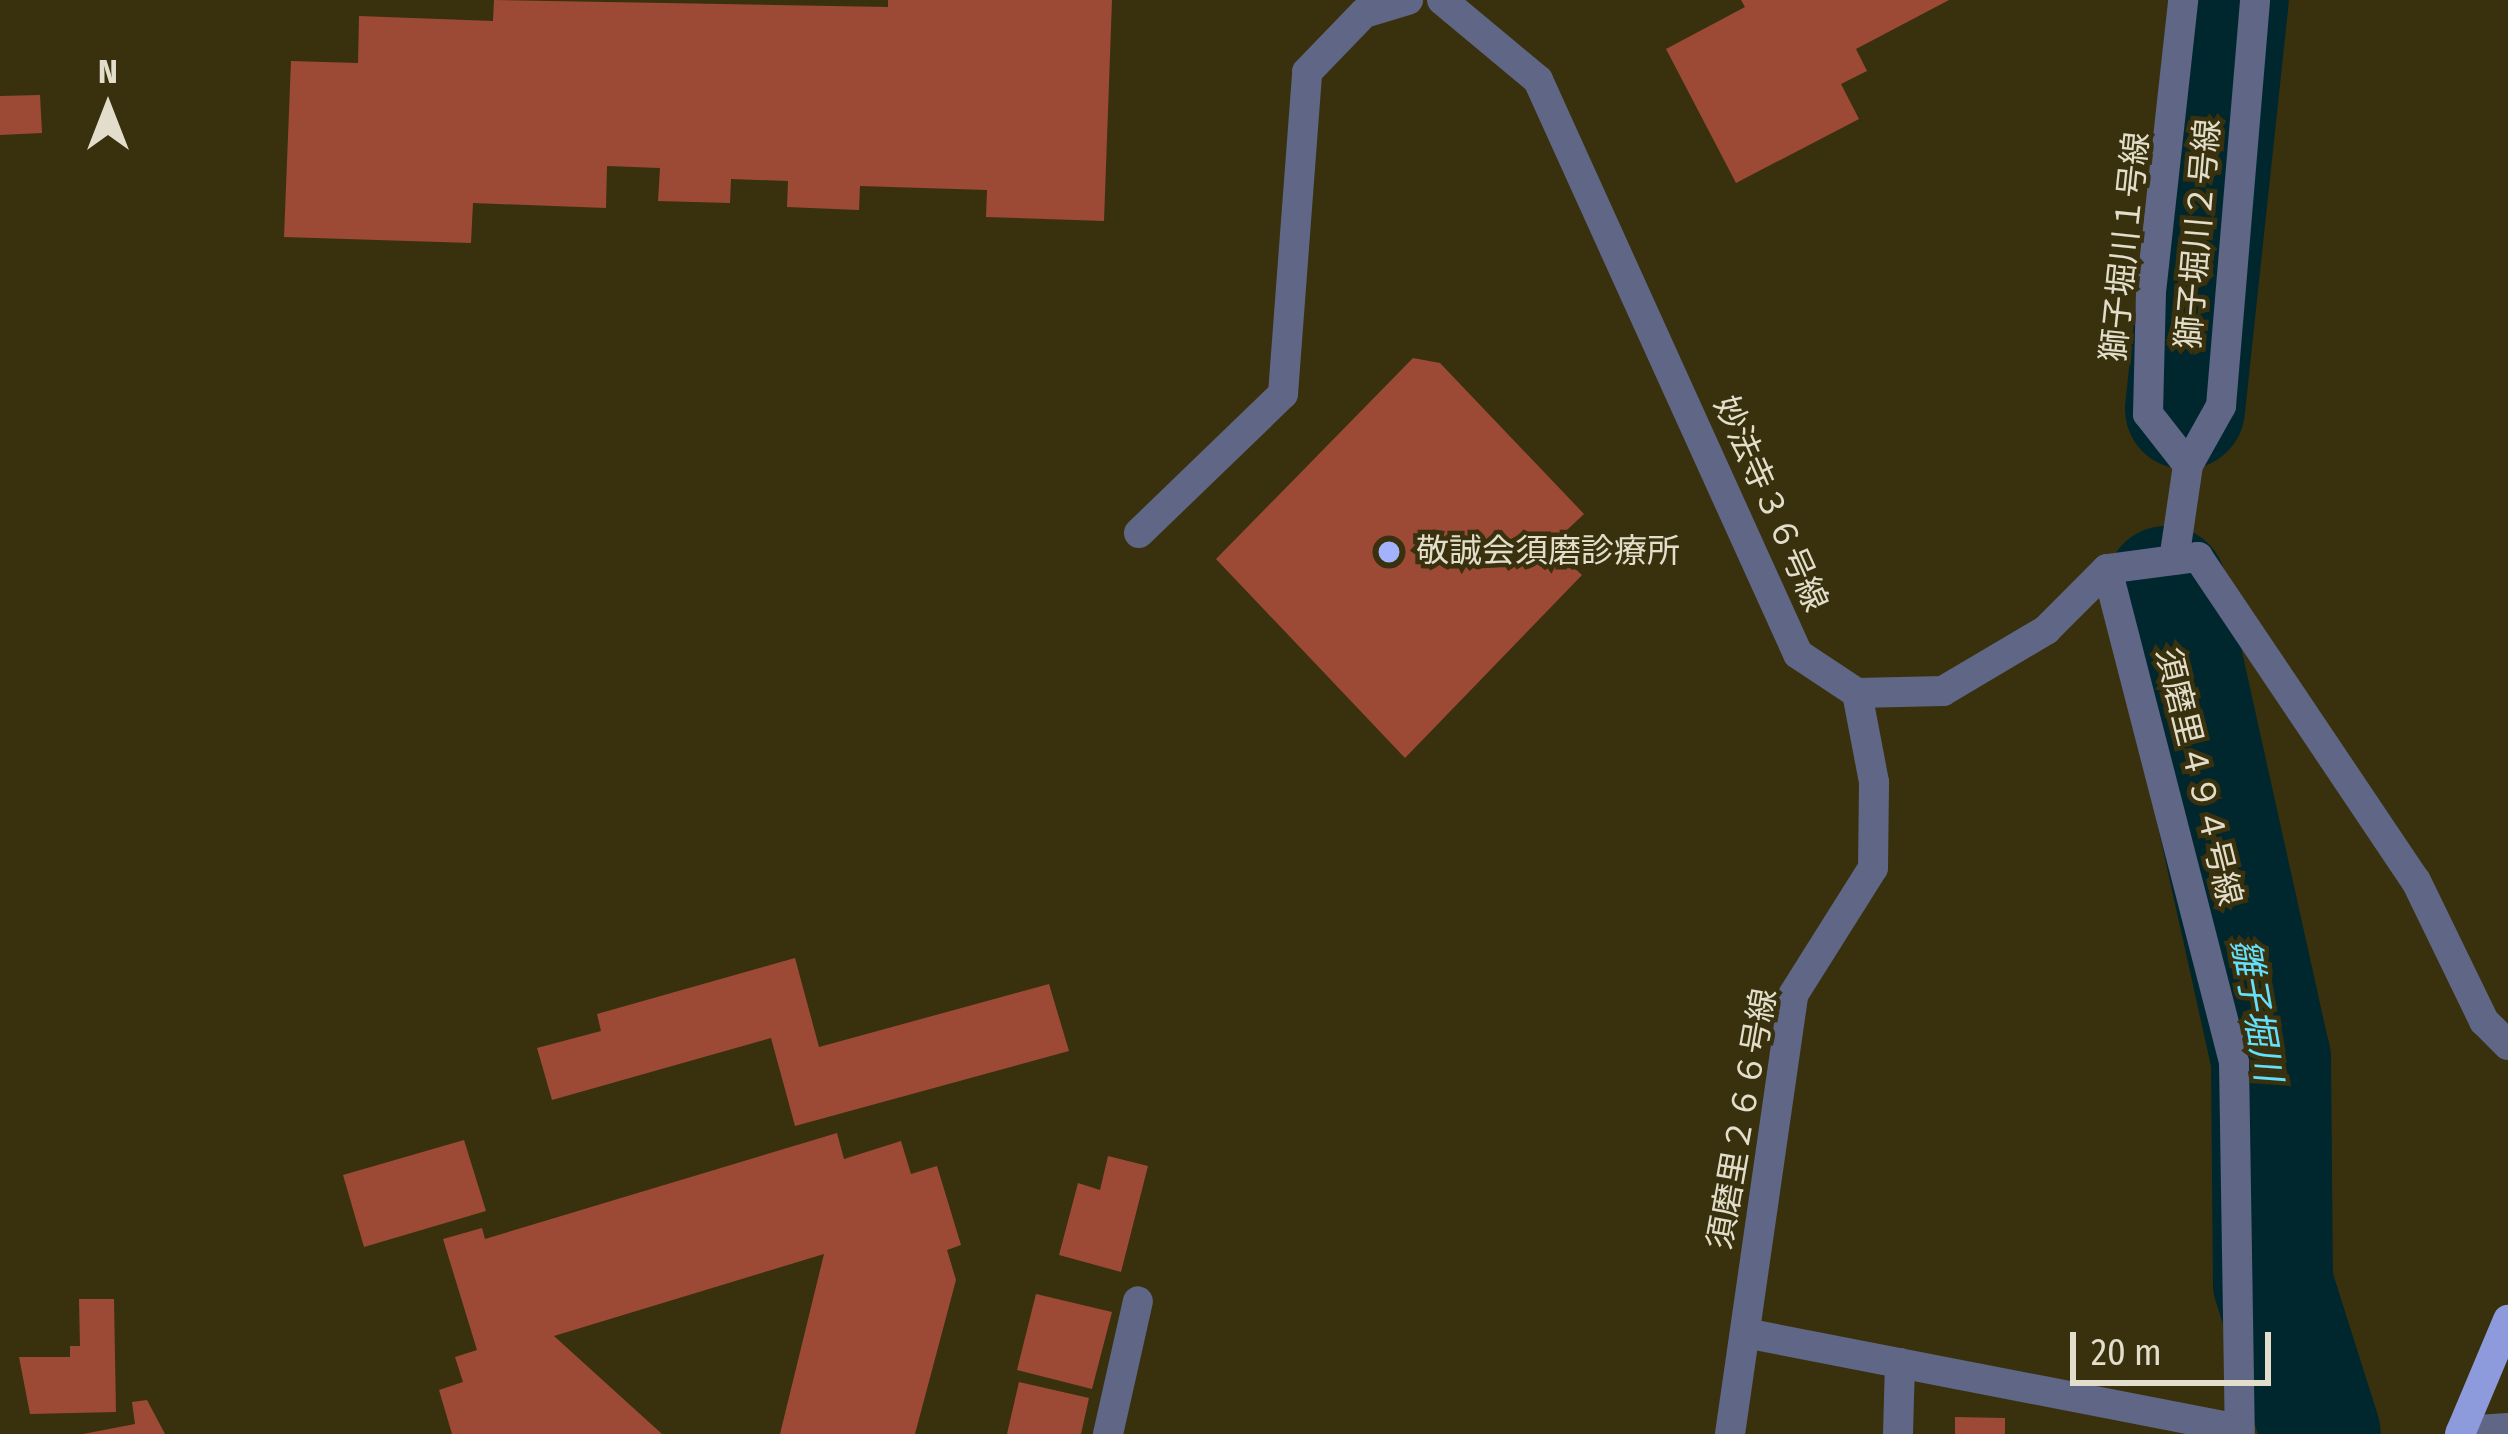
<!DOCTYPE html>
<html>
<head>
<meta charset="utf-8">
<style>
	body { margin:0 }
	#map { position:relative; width:2508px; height:1434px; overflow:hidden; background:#39310d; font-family:"Fira Sans Condensed","Noto Sans JP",sans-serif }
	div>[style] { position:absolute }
	.river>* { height:120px; margin:-60px; padding:0 60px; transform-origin:60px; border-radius:60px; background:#00262e }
	.building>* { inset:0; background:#9c4a35 }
	.minor>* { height:30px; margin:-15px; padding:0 15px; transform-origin:15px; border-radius:15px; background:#5f6686 }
	.primary>* { height:30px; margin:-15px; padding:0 15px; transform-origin:15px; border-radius:15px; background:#8d9adb }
	.dots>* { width:33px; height:33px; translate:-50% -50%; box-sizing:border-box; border:6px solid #39310d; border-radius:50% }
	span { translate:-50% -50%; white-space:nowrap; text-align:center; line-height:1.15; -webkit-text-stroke:9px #39310d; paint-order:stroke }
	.street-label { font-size:33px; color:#e3decb }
	.poi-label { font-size:33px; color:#e3decb }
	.left { translate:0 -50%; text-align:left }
	.water-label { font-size:36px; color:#65e0fc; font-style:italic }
	.north { position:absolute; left:48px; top:48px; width:120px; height:120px; -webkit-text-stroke:9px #39310d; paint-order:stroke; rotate:0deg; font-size:33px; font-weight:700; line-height:48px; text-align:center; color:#e3decb }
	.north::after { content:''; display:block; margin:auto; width:42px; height:54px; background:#e3decb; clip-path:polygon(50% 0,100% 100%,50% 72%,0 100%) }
	.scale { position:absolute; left:2070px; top:1332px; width:201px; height:54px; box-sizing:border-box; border:6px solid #e3decb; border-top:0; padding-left:15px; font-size:36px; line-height:42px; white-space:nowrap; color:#e3decb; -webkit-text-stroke:9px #39310d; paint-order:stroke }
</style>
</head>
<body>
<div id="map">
	<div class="river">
		<div style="left:2185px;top:409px;width:411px;rotate:-83.9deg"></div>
		<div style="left:2166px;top:586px;width:484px;rotate:77.5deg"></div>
		<div style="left:2271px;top:1058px;width:225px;rotate:89.5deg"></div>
		<div style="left:2273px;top:1283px;width:158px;rotate:72.4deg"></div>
	</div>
	<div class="building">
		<div style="clip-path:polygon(494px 0,888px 7px,888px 0,1112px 0,1104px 221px,986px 217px,987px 190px,860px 186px,859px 210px,787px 207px,788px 181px,731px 179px,730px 203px,658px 201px,660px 168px,607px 166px,606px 208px,473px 203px,471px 243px,284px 237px,291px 61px,358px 63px,359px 16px,493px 21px)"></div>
		<div style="clip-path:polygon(1741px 0,1949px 0,1856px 49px,1867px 71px,1841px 84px,1859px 119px,1736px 183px,1666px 49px,1745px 7px)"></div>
		<div style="clip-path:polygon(40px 95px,42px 133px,0 135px,0 96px)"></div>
		<div style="clip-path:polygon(1413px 358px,1440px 363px,1584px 514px,1550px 546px,1582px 575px,1405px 758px,1216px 559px)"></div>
		<div style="clip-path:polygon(795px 958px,819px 1047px,1049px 984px,1069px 1051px,795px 1126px,771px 1038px,552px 1100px,537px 1048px,601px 1031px,597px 1014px)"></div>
		<div style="clip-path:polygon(837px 1133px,844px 1159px,901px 1141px,911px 1174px,937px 1166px,961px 1245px,947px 1250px,956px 1280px,915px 1434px,780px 1434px,824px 1254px,554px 1336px,662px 1434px,452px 1434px,439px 1390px,463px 1382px,455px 1357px,477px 1350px,443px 1239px,482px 1228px,485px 1239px)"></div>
		<div style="clip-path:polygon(464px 1140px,486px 1211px,364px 1247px,343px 1175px)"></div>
		<div style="clip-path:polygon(1108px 1156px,1148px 1166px,1121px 1272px,1059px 1255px,1078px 1183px,1100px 1190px)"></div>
		<div style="clip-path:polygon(1036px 1294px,1112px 1312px,1092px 1389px,1017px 1370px)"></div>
		<div style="clip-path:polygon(79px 1299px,114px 1299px,116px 1412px,30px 1414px,19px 1357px,70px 1357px,70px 1346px,80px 1346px)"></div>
		<div style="clip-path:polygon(1019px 1382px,1089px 1398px,1081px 1434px,1007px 1434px)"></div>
		<div style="clip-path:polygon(147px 1400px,165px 1434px,83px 1434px,135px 1424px,132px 1402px)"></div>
		<div style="clip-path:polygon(1955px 1417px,2005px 1418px,2005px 1434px,1955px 1434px)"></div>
	</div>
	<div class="minor">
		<div style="left:1442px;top:0;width:125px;rotate:39.8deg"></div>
		<div style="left:1538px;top:80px;width:630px;rotate:65.63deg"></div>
		<div style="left:1798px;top:654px;width:71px;rotate:33.5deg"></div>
		<div style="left:1857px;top:693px;width:86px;rotate:-1.3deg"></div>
		<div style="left:1943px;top:691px;width:120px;rotate:-30.6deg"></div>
		<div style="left:2046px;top:630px;width:86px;rotate:-45deg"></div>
		<div style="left:2107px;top:569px;width:92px;rotate:-7.5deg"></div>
		<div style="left:2198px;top:557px;width:391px;rotate:56.1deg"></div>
		<div style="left:2416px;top:881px;width:156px;rotate:64.1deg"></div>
		<div style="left:2484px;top:1021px;width:34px;rotate:45deg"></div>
		<div style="left:2188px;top:465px;width:68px;rotate:-60.8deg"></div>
		<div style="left:2221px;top:406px;width:407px;rotate:-85.2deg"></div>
		<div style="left:1139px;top:533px;width:200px;rotate:-44deg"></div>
		<div style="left:1283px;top:394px;width:323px;rotate:-85.7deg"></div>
		<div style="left:1307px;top:72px;width:82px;rotate:-46deg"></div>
		<div style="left:1364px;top:13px;width:46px;rotate:-16.5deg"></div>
		<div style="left:2174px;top:560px;width:96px;rotate:-81.6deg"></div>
		<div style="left:2188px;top:465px;width:65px;rotate:-128.1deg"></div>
		<div style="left:2148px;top:414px;width:122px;rotate:-88.6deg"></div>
		<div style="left:2151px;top:292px;width:294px;rotate:-83.7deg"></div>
		<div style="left:2107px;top:569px;width:509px;rotate:75.55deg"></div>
		<div style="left:2234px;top:1062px;width:372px;rotate:89.1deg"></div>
		<div style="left:1745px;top:1333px;width:503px;rotate:11deg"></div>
		<div style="left:2461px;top:1431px;width:47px;rotate:-3.7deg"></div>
		<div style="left:1108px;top:1434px;width:136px;rotate:-77.3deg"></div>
		<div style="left:1730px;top:1434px;width:443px;rotate:-81.8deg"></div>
		<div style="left:1793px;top:995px;width:150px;rotate:-57.8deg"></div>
		<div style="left:1873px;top:868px;width:86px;rotate:-89.3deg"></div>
		<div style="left:1874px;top:782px;width:91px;rotate:-100.8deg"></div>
		<div style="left:1898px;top:1434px;width:71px;rotate:-88.4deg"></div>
	</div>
	<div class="primary">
		<div style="left:2460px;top:1434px;width:124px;rotate:-67.2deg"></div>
	</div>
	<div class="dots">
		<div style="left:1389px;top:552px;background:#a3b2fd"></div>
	</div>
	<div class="street-label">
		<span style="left:2199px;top:234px;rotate:-85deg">獅子堀川２号線</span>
		<span style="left:2126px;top:247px;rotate:-84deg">獅子堀川１号線</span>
		<span style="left:1770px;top:504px;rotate:66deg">妙法寺３６号線</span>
		<span style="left:2198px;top:777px;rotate:76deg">須磨里４９４号線</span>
		<span style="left:1743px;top:1119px;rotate:-80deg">須磨里２６６号線</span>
	</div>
	<div class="poi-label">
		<span class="left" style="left:1416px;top:552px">敬誠会須磨診療所</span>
	</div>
	<div class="water-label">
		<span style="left:2256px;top:1010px;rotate:80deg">雛子堀川</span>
	</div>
	<div class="north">N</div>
	<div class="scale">20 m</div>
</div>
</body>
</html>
